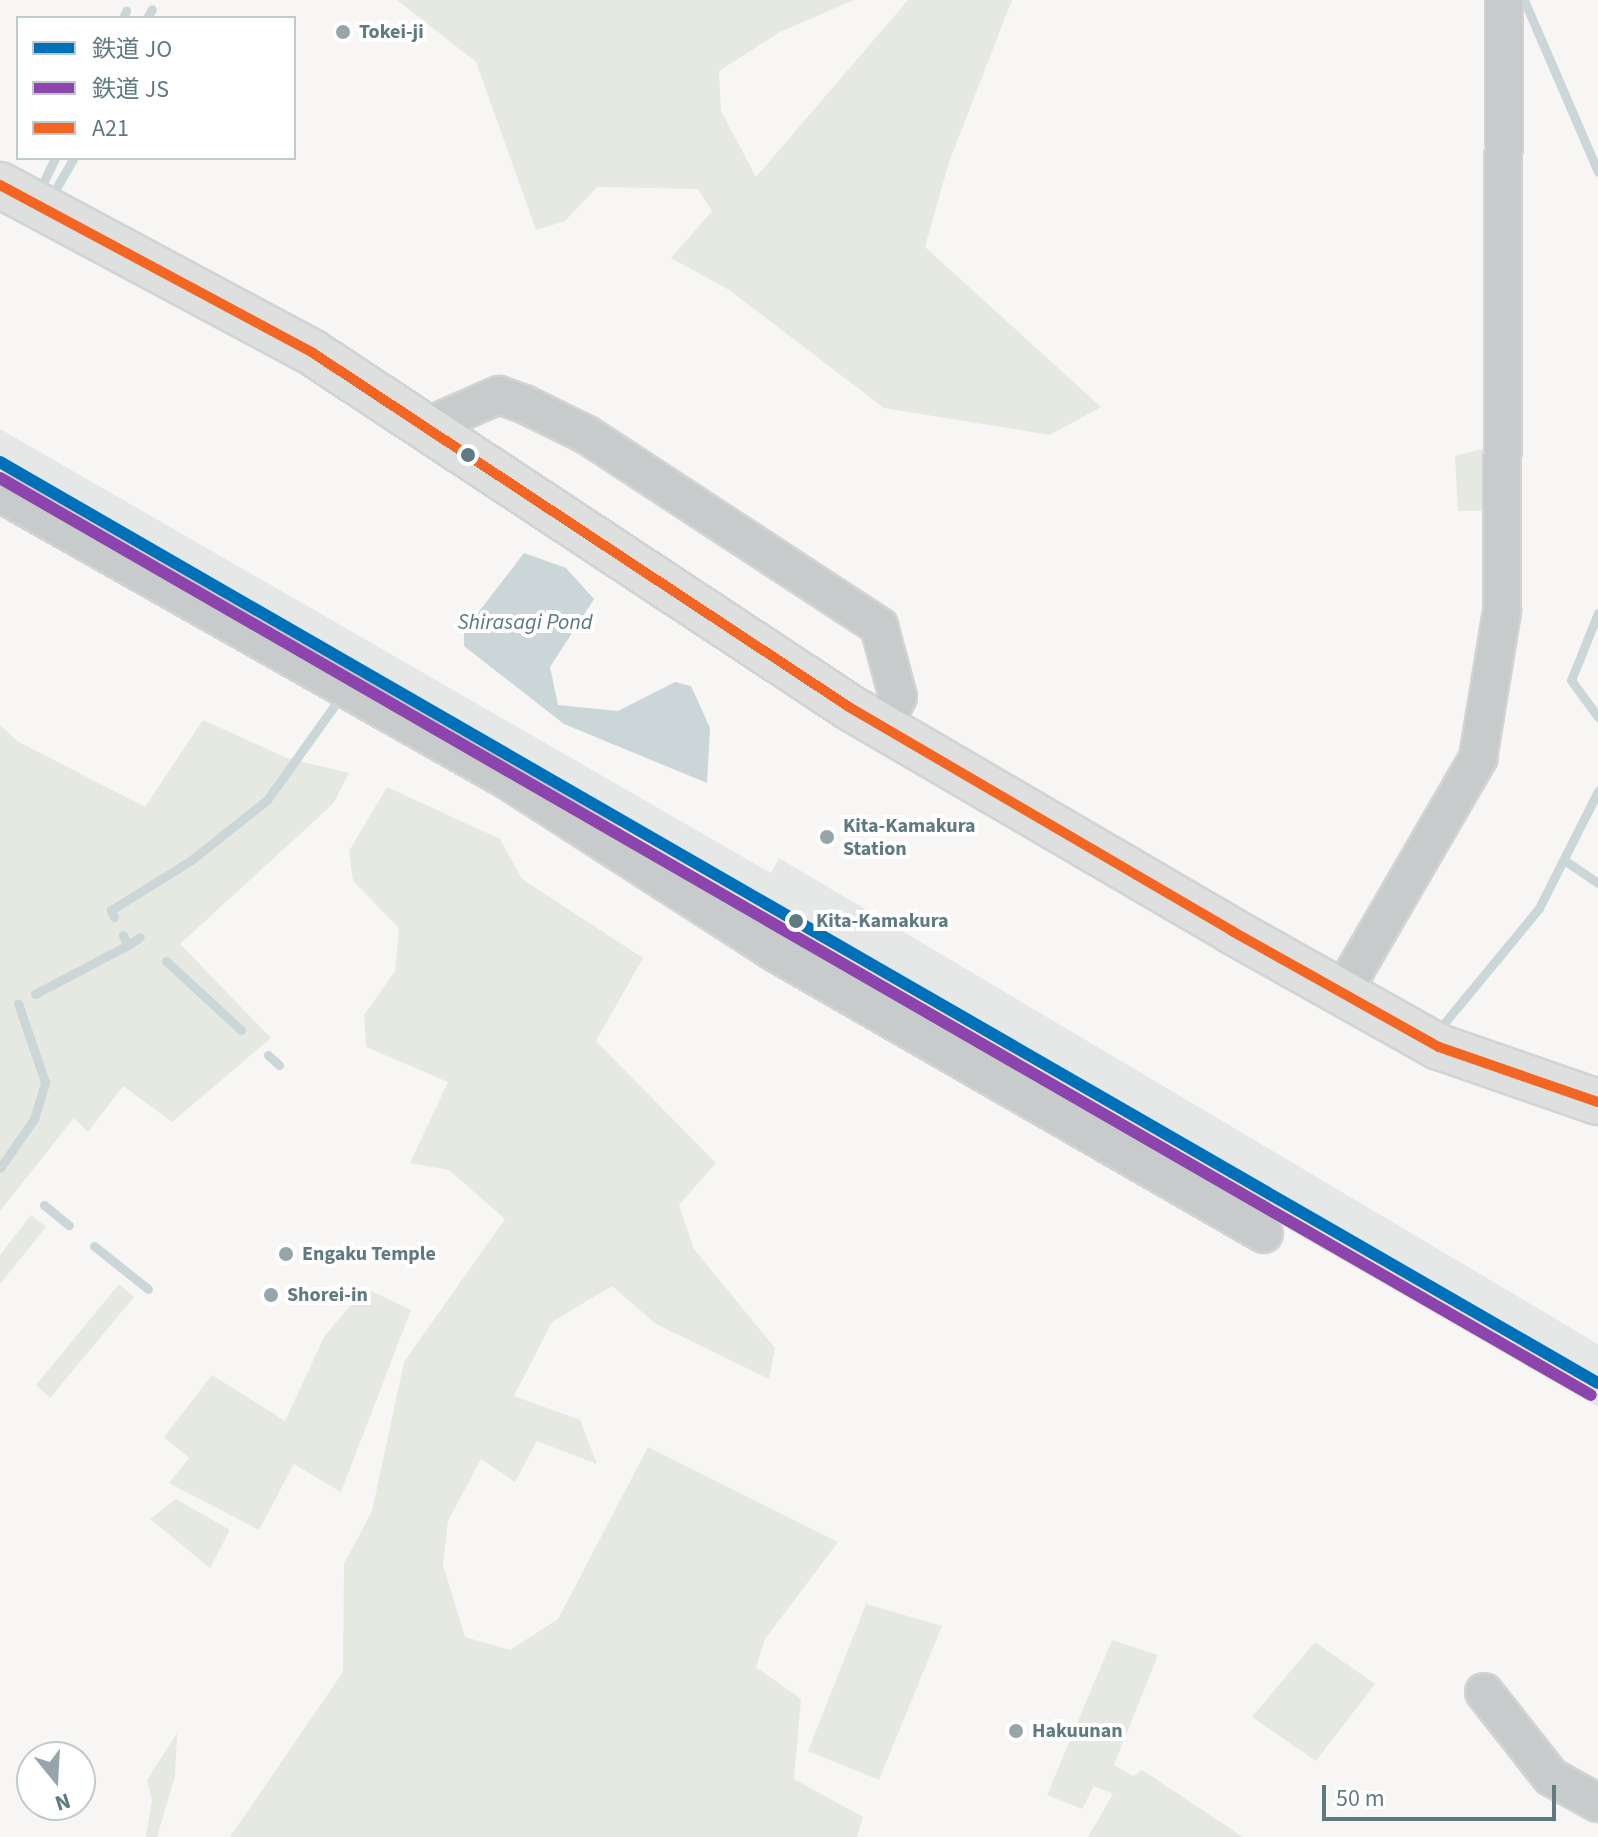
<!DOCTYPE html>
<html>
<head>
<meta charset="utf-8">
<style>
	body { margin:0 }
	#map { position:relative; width:1598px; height:1837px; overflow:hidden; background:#f7f6f5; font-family:"Source Sans 3","Noto Sans JP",sans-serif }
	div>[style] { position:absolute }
	.built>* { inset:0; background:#e6e8e7 }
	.green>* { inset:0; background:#e6e8e2 }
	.water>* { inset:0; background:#cad6d7 }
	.stream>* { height:9px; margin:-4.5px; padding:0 4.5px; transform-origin:4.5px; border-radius:4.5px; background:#cad6d7 }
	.roads { filter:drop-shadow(2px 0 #d3d3d3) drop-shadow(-2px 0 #d3d3d3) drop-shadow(0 2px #d3d3d3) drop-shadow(0 -2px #d3d3d3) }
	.minor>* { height:36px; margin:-18px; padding:0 18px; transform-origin:18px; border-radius:18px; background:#c8cbcb }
	.primary>* { height:44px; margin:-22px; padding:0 22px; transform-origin:22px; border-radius:22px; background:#dedfdf }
	.bus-1>* { height:10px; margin:-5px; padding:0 5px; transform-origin:5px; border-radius:5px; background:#f26522 }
	.rail-1>* { height:12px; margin:-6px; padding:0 6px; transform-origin:6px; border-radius:6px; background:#0070b9 }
	.rail-2>* { height:12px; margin:-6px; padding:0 6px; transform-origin:6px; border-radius:6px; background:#8e44ad }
	.dots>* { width:22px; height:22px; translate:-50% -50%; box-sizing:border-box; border:4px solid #fff; border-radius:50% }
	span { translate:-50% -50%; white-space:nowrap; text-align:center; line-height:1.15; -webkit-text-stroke:8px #fff; paint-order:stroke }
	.poi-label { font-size:20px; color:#607a82; font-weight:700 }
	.left { translate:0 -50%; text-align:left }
	.stop-label { font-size:20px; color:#607a82; font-weight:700 }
	.water-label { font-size:22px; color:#5a7a7c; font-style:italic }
	.legend { position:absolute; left:16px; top:16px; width:280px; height:144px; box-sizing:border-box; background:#fff; border:2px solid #bfcacd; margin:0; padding:10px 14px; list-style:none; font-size:24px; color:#607a82 }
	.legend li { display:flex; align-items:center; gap:16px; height:40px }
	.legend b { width:40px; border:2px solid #bfcacd }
	.north { position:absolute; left:16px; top:1741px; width:80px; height:80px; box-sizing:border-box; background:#fff; border:2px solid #bfcacd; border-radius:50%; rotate:162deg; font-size:22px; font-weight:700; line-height:32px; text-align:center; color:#607a82 }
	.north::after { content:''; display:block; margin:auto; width:28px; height:36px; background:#95a5aa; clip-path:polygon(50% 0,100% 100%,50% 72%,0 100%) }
	.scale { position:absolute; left:1322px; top:1785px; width:234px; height:36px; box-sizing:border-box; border:4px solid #607a82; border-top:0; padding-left:10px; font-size:24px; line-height:28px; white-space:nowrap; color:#607a82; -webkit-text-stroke:6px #fff; paint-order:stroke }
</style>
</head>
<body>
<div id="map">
	<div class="built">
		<div style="clip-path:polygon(0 429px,771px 873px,779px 858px,1598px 1344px,1598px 1407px,743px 916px,748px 907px,0 477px)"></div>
	</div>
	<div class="green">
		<div style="clip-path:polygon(397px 0,854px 0,780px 32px,719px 71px,721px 111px,756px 177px,908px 0,1012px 0,949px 162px,925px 247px,1101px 407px,1050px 435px,884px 408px,729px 290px,671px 258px,712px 211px,698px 189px,597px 187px,565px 221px,536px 230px,476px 62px)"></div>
		<div style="clip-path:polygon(1486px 448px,1490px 511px,1458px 511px,1455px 456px)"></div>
		<div style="clip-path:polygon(203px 720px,287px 758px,349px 773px,333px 804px,180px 944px,271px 1038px,172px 1122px,123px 1086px,88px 1132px,74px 1118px,0 1211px,0 725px,17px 741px,145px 807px)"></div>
		<div style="clip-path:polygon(387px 787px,500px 839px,522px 879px,643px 958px,596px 1041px,716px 1163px,679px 1205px,694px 1249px,775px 1348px,769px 1379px,656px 1324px,612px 1286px,552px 1322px,514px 1396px,580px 1420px,597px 1464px,537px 1441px,515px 1482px,481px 1459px,448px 1521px,443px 1565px,465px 1637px,510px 1650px,558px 1619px,648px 1447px,838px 1542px,765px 1639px,756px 1667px,801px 1699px,794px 1779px,863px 1817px,857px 1837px,230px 1837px,343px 1672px,344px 1564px,372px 1511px,404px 1362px,505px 1219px,449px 1170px,410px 1163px,448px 1082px,366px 1047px,364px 1015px,395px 971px,399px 928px,353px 881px,349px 851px)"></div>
		<div style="clip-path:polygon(31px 1215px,46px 1227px,0 1284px,0 1255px)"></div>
		<div style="clip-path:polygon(119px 1284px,134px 1297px,50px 1398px,36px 1385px)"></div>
		<div style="clip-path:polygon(365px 1288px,411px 1310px,341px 1492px,294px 1464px,259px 1530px,169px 1483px,189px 1458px,164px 1437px,212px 1375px,285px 1421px,324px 1337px)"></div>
		<div style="clip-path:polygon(176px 1499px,230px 1530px,210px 1568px,150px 1519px)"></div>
		<div style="clip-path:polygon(866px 1604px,942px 1626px,879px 1780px,808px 1751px)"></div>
		<div style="clip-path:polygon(1112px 1640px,1158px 1655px,1114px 1765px,1133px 1776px,1142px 1770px,1243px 1837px,1088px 1837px,1113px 1794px,1094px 1786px,1082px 1809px,1047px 1795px)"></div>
		<div style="clip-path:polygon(1315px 1642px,1375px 1684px,1316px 1761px,1252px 1717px)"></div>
		<div style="clip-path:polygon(177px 1733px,175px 1776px,157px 1837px,146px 1837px,152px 1800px,147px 1780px)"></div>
	</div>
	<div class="water">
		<div style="clip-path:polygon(524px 553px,566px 568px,594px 599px,550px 667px,558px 705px,618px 711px,675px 682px,691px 686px,710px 728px,707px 783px,564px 724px,464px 646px,464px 631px)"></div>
	</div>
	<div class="stream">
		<div style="left:1524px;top:0;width:187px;rotate:66.7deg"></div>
		<div style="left:123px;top:18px;width:8px;rotate:-67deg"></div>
		<div style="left:147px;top:18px;width:10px;rotate:-61deg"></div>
		<div style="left:42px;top:185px;width:30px;rotate:-64deg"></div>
		<div style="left:54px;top:192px;width:39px;rotate:-60deg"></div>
		<div style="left:1598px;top:613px;width:72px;rotate:111.9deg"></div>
		<div style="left:1571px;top:680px;width:46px;rotate:53.9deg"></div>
		<div style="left:1564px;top:860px;width:41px;rotate:34.1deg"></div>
		<div style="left:114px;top:917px;width:8px;rotate:-113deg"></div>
		<div style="left:111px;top:910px;width:93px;rotate:-31.8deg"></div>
		<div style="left:190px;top:861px;width:98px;rotate:-38.4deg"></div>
		<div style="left:267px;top:800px;width:115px;rotate:-54.5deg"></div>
		<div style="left:128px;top:945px;width:14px;rotate:-34deg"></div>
		<div style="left:166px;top:961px;width:102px;rotate:42.6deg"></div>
		<div style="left:35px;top:994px;width:105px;rotate:-27.8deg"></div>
		<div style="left:128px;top:945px;width:11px;rotate:-117deg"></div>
		<div style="left:1446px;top:1021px;width:146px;rotate:-50.5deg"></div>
		<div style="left:1539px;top:908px;width:131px;rotate:-63.2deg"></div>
		<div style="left:268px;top:1055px;width:15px;rotate:42deg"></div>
		<div style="left:0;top:1168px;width:60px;rotate:-55.2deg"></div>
		<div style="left:34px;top:1119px;width:39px;rotate:-73deg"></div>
		<div style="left:45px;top:1082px;width:83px;rotate:-108.9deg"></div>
		<div style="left:44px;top:1205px;width:32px;rotate:39deg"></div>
		<div style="left:94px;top:1246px;width:69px;rotate:38.5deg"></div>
	</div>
	<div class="roads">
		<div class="minor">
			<div style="left:426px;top:427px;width:80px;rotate:-23.7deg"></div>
			<div style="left:499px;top:395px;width:27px;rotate:20deg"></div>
			<div style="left:524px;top:404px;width:70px;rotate:26.2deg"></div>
			<div style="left:587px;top:435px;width:349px;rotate:33.2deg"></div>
			<div style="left:879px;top:626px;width:73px;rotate:75deg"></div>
			<div style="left:898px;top:697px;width:33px;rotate:119deg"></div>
			<div style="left:0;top:493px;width:585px;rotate:29.5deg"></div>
			<div style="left:509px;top:781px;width:315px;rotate:32.8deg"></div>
			<div style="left:774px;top:952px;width:565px;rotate:29.92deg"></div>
			<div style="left:1342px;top:993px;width:272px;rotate:-59.9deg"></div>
			<div style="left:1478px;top:758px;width:149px;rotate:-80.7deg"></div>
			<div style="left:1502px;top:611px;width:611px;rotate:-89.81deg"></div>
			<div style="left:1484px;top:1692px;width:108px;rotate:51.8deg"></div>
			<div style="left:1551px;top:1777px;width:54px;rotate:29deg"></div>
		</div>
		<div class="primary">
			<div style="left:0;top:185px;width:355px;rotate:28.2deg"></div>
			<div style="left:313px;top:353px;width:642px;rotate:33.44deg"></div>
			<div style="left:849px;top:707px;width:444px;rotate:30.3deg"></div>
			<div style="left:1232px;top:931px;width:237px;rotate:29.3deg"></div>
			<div style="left:1439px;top:1047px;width:168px;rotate:19.1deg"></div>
		</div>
	</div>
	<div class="bus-1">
		<div style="left:0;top:185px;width:355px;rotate:28.2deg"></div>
		<div style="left:313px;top:353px;width:642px;rotate:33.44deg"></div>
		<div style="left:849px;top:707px;width:444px;rotate:30.3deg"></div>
		<div style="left:1232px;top:931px;width:237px;rotate:29.3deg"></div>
		<div style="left:1439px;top:1047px;width:168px;rotate:19.1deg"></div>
	</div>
	<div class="rail-1">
		<div style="left:0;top:462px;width:1844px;rotate:29.96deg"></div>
	</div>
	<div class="rail-2">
		<div style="left:0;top:478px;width:1836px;rotate:29.96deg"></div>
	</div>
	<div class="dots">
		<div style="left:343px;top:32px;background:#95a5aa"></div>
		<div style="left:468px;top:455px;background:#607a82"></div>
		<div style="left:827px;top:837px;background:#95a5aa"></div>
		<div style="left:796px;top:921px;background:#607a82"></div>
		<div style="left:286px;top:1254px;background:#95a5aa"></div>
		<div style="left:271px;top:1295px;background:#95a5aa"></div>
		<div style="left:1016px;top:1731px;background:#95a5aa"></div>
	</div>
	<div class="poi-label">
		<span class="left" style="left:359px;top:32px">Tokei-ji</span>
		<span class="left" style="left:843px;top:838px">Kita-Kamakura<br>Station</span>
		<span class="left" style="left:302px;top:1254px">Engaku Temple</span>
		<span class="left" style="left:287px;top:1295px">Shorei-in</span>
		<span class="left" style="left:1032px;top:1731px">Hakuunan</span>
	</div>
	<div class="stop-label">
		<span class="left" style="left:816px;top:921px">Kita-Kamakura</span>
	</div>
	<div class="water-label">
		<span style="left:525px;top:623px">Shirasagi Pond</span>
	</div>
	<ul class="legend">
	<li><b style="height:10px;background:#0070b9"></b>鉄道 JO</li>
	<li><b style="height:10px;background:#8e44ad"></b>鉄道 JS</li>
	<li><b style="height:10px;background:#f26522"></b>A21</li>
	</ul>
	<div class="north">N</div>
	<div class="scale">50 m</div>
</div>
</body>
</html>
